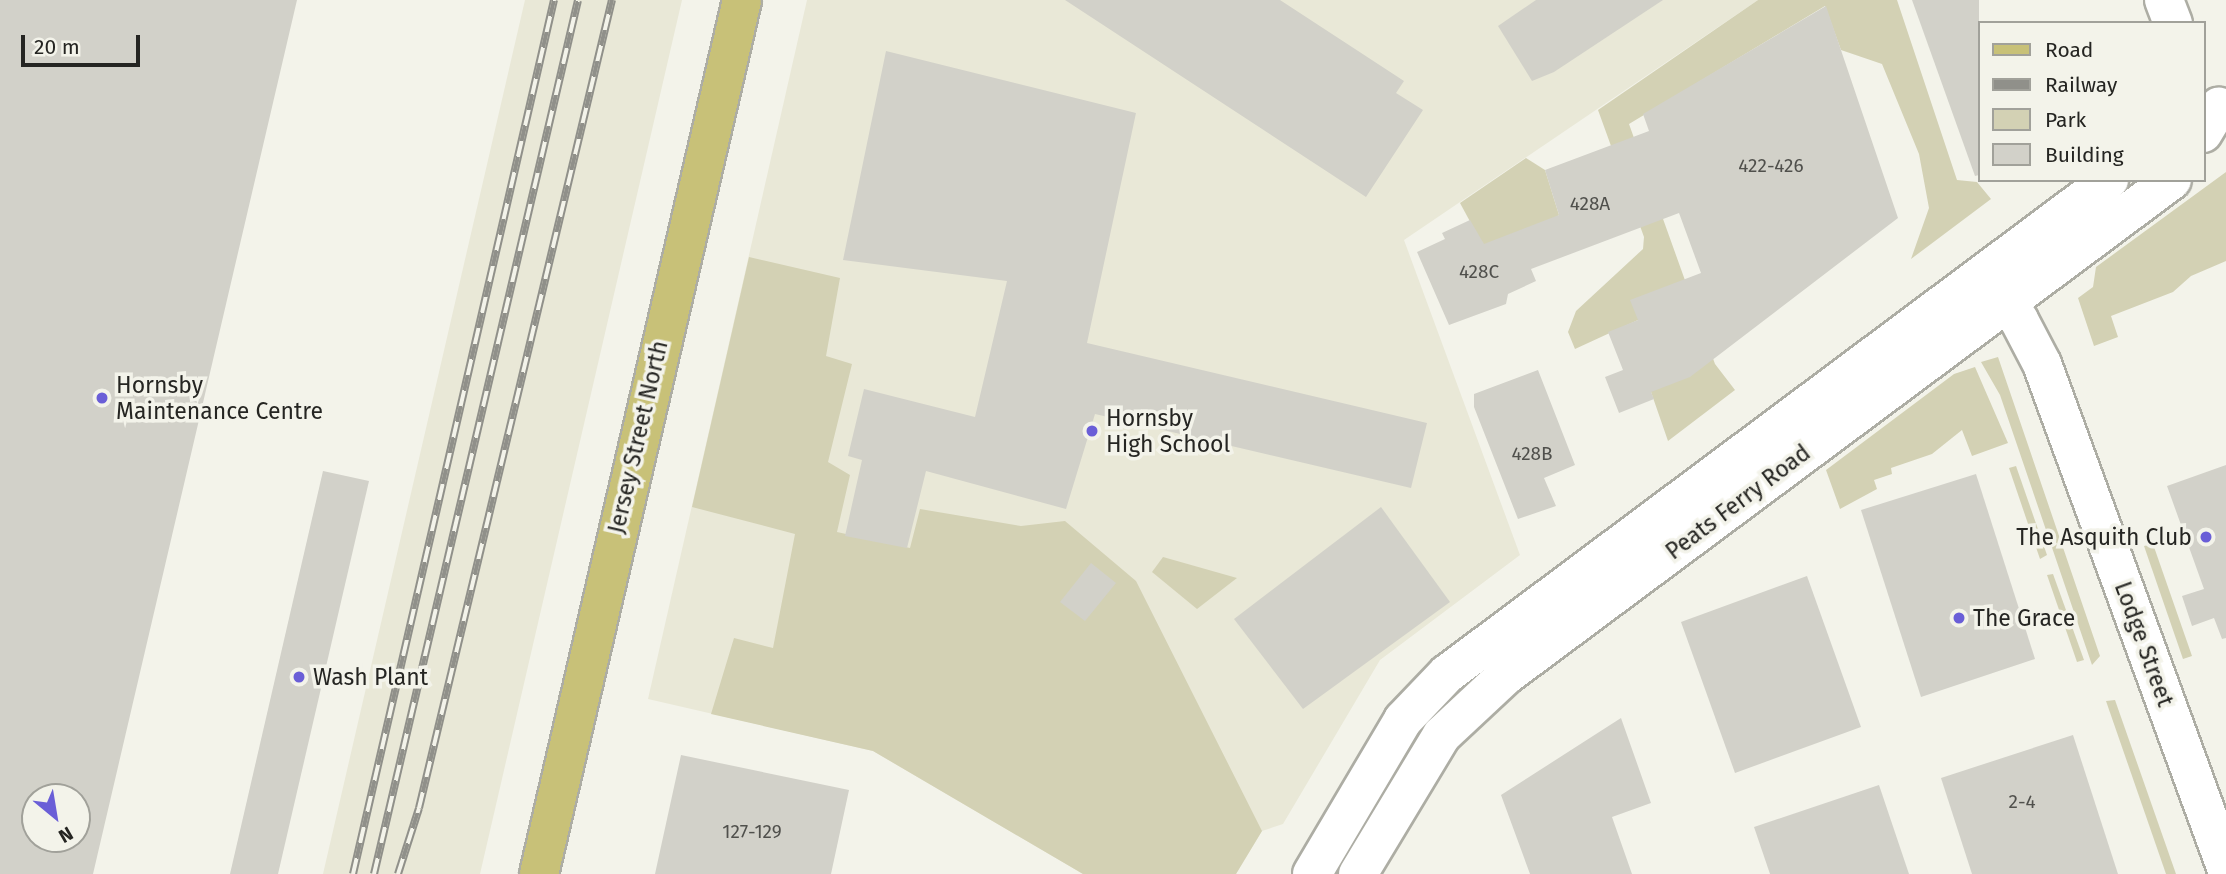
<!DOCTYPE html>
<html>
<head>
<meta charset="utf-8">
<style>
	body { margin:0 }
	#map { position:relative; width:2226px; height:874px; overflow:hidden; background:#f3f3ea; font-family:"Fira Sans",sans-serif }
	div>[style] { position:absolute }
	.built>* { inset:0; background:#e9e8d7 }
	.green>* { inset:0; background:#d3d1b4 }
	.building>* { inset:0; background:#d2d1c9 }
	.roads { filter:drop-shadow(2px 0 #adada4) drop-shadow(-2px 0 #adada4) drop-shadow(0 2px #adada4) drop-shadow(0 -2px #adada4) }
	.minor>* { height:38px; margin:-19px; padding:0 19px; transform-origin:19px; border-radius:19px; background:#fff }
	.secondary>* { height:38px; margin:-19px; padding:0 19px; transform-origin:19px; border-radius:19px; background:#fff }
	.primary>* { height:38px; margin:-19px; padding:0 19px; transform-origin:19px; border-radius:19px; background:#c8c178 }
	.rail>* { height:8px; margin-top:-4px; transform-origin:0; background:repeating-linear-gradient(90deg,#f3f3ea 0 16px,#90908a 0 32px); box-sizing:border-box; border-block:2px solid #90908a }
	.dots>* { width:19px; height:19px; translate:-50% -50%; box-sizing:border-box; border:4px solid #f3f3ea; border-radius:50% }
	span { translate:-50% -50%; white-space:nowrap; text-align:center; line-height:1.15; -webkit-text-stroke:7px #f3f3ea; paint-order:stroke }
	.number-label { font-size:19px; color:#50504c }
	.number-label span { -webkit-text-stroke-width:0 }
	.poi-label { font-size:23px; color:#252522 }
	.left { translate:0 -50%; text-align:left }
	.right { translate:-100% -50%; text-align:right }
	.street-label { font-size:23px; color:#252522 }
	.legend { position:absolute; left:1978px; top:21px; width:228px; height:161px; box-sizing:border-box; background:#f3f3ea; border:2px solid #a1a19a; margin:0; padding:9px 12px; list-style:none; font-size:21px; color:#252522 }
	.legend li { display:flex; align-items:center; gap:14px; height:35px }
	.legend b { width:35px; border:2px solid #a1a19a }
	.north { position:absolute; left:21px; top:783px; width:70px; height:70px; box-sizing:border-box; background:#f3f3ea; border:2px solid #a1a19a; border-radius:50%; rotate:150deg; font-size:19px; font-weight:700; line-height:28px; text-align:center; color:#252522 }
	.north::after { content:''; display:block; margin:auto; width:24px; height:32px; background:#6a5ed7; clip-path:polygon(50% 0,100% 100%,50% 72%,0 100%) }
	.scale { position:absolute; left:21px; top:35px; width:119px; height:32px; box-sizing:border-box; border:4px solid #252522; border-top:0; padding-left:9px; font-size:21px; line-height:24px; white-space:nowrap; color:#252522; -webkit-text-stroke:5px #f3f3ea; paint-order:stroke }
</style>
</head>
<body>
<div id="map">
	<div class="built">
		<div style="clip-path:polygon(525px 0,682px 0,480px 874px,323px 874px)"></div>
		<div style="clip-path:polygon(807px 0,1758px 0,1404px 240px,1520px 555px,1380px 660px,1283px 824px,1262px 831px,1236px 874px,1083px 874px,873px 751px,648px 699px)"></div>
	</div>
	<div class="green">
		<div style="clip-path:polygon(1758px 0,1897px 0,1957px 180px,1977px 182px,1991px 199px,1911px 259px,1929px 208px,1919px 154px,1882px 64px,1841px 50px,1825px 6px,1629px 124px,1715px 364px,1735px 390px,1668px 441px,1651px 392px,1638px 320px,1575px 349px,1568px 332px,1576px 311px,1643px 249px,1644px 237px,1598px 110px)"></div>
		<div style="clip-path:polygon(1526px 158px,1545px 170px,1559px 215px,1492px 262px,1460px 203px)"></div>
		<div style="clip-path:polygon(2226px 172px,2226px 261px,2191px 276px,2173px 292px,2111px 316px,2118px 337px,2094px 346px,2078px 298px,2093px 287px,2096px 267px)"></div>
		<div style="clip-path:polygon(749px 257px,840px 278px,826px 356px,852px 364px,828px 462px,850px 475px,837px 532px,910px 548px,920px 509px,1021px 526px,1065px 521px,1136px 581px,1262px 831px,1236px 874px,1083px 874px,873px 751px,711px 714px,734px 638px,773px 648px,795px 534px,692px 507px)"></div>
		<div style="clip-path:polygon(1998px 357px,2100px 656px,2092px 665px,2000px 395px,1981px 362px)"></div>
		<div style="clip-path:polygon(1975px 367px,2008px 443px,1972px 456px,1962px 430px,1932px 454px,1891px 468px,1892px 474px,1874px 480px,1877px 489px,1840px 509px,1826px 470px,1954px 374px)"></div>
		<div style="clip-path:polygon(2016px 466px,2047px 555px,2040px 559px,2009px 468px)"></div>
		<div style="clip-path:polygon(2153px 544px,2192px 656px,2183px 659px,2144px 546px)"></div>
		<div style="clip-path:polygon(1163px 557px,1237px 578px,1197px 609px,1152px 572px)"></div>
		<div style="clip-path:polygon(2053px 574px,2084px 660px,2077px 662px,2047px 575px)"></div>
		<div style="clip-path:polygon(2115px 700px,2176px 874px,2166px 874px,2106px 701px)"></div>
	</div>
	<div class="building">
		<div style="clip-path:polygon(evenodd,0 0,297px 0,93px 874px,0 874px,0 0,35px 797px,77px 797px,77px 839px,35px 839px,35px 797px)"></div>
		<div style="clip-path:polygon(1065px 0,1280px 0,1404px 81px,1396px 93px,1423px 110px,1366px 197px)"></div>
		<div style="clip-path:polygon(1536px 0,1663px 0,1554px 72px,1532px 81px,1498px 26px)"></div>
		<div style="clip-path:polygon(1912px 0,1979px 0,1979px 175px,1975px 176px)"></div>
		<div style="clip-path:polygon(1826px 6px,1898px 218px,1690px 377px,1651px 392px,1654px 399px,1619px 413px,1605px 377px,1623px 370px,1608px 332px,1638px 320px,1630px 300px,1701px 273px,1679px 213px,1531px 269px,1536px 281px,1508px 294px,1506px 304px,1449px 325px,1417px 252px,1445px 239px,1442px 233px,1470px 220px,1484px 244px,1559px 215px,1545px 170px,1649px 131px,1643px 114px)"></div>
		<div style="clip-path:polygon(886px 51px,1136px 113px,1087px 343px,1427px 423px,1411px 488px,1095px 414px,1066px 509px,926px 471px,907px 548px,845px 536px,862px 460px,848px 456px,864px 389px,975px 417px,1007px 281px,843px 260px)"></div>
		<div style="clip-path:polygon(1538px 370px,1575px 465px,1544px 478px,1556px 506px,1518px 519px,1474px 407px,1474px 394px)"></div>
		<div style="clip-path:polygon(2226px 465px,2226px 638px,2222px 639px,2214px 618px,2192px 626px,2182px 596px,2204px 589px,2167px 486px)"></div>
		<div style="clip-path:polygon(323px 471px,369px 481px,278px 874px,230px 874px)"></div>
		<div style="clip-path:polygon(1976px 474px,2035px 659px,1921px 697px,1861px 510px)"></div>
		<div style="clip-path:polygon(1381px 507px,1450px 602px,1303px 709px,1234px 619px)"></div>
		<div style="clip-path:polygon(1091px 563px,1116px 583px,1085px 621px,1060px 602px)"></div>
		<div style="clip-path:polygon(1807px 576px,1861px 727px,1735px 773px,1681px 622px)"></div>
		<div style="clip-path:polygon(1621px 718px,1651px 803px,1612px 817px,1632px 874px,1530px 874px,1501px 795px)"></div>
		<div style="clip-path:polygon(2073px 735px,2118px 874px,1972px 874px,1941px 778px)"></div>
		<div style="clip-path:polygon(681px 755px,849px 790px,831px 874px,655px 874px)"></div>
		<div style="clip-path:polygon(1879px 785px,1909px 874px,1770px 874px,1754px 827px)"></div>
	</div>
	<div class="roads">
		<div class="minor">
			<div style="left:2164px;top:0;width:25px;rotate:69deg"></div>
			<div style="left:1988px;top:277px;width:53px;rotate:54.2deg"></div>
			<div style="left:2019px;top:320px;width:50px;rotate:62.4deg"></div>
			<div style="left:2042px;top:364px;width:536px;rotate:69.91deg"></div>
		</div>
		<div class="secondary">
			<div style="left:2203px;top:133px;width:31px;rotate:-59deg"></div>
			<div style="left:1312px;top:874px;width:179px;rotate:-59.4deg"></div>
			<div style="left:1403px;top:720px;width:64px;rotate:-46.3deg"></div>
			<div style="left:1447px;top:674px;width:826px;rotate:-36.73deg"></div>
			<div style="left:1358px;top:874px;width:162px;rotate:-58.9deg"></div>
			<div style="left:1442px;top:735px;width:86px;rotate:-43.1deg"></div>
			<div style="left:1505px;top:676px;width:831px;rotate:-36.64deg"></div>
		</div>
		<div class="primary">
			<div style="left:539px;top:874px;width:897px;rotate:-76.92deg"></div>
		</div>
	</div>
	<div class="rail">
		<div style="left:353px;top:874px;width:897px;rotate:-77.05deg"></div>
		<div style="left:374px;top:874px;width:897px;rotate:-76.86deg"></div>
		<div style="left:398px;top:874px;width:69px;rotate:-72.3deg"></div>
		<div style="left:419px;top:808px;width:831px;rotate:-76.57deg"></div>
	</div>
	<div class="dots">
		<div style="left:102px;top:398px;background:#6a5ed7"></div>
		<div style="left:1092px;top:431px;background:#6a5ed7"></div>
		<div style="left:2206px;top:537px;background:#6a5ed7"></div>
		<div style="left:1959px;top:618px;background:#6a5ed7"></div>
		<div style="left:299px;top:677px;background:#6a5ed7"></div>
	</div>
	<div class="number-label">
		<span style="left:1771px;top:166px">422-426</span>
		<span style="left:1590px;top:204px">428A</span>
		<span style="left:1479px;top:272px">428C</span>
		<span style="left:1532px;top:454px">428B</span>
		<span style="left:2022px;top:802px">2-4</span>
		<span style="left:752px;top:832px">127-129</span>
	</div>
	<div class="poi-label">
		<span class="left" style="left:116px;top:398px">Hornsby<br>Maintenance Centre</span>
		<span class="left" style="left:1106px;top:431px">Hornsby<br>High School</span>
		<span class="right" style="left:2192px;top:537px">The Asquith Club</span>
		<span class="left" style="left:1973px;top:618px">The Grace</span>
		<span class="left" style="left:313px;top:677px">Wash Plant</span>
	</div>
	<div class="street-label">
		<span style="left:638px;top:437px;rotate:-77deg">Jersey Street North</span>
		<span style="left:1738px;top:502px;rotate:-37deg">Peats Ferry Road</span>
		<span style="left:2144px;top:644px;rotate:70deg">Lodge Street</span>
	</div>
	<ul class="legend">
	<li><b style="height:9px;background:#c8c178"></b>Road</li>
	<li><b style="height:9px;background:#90908a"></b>Railway</li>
	<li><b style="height:19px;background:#d3d1b4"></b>Park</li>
	<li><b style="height:19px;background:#d2d1c9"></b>Building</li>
	</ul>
	<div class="north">N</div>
	<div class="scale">20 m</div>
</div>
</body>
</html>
